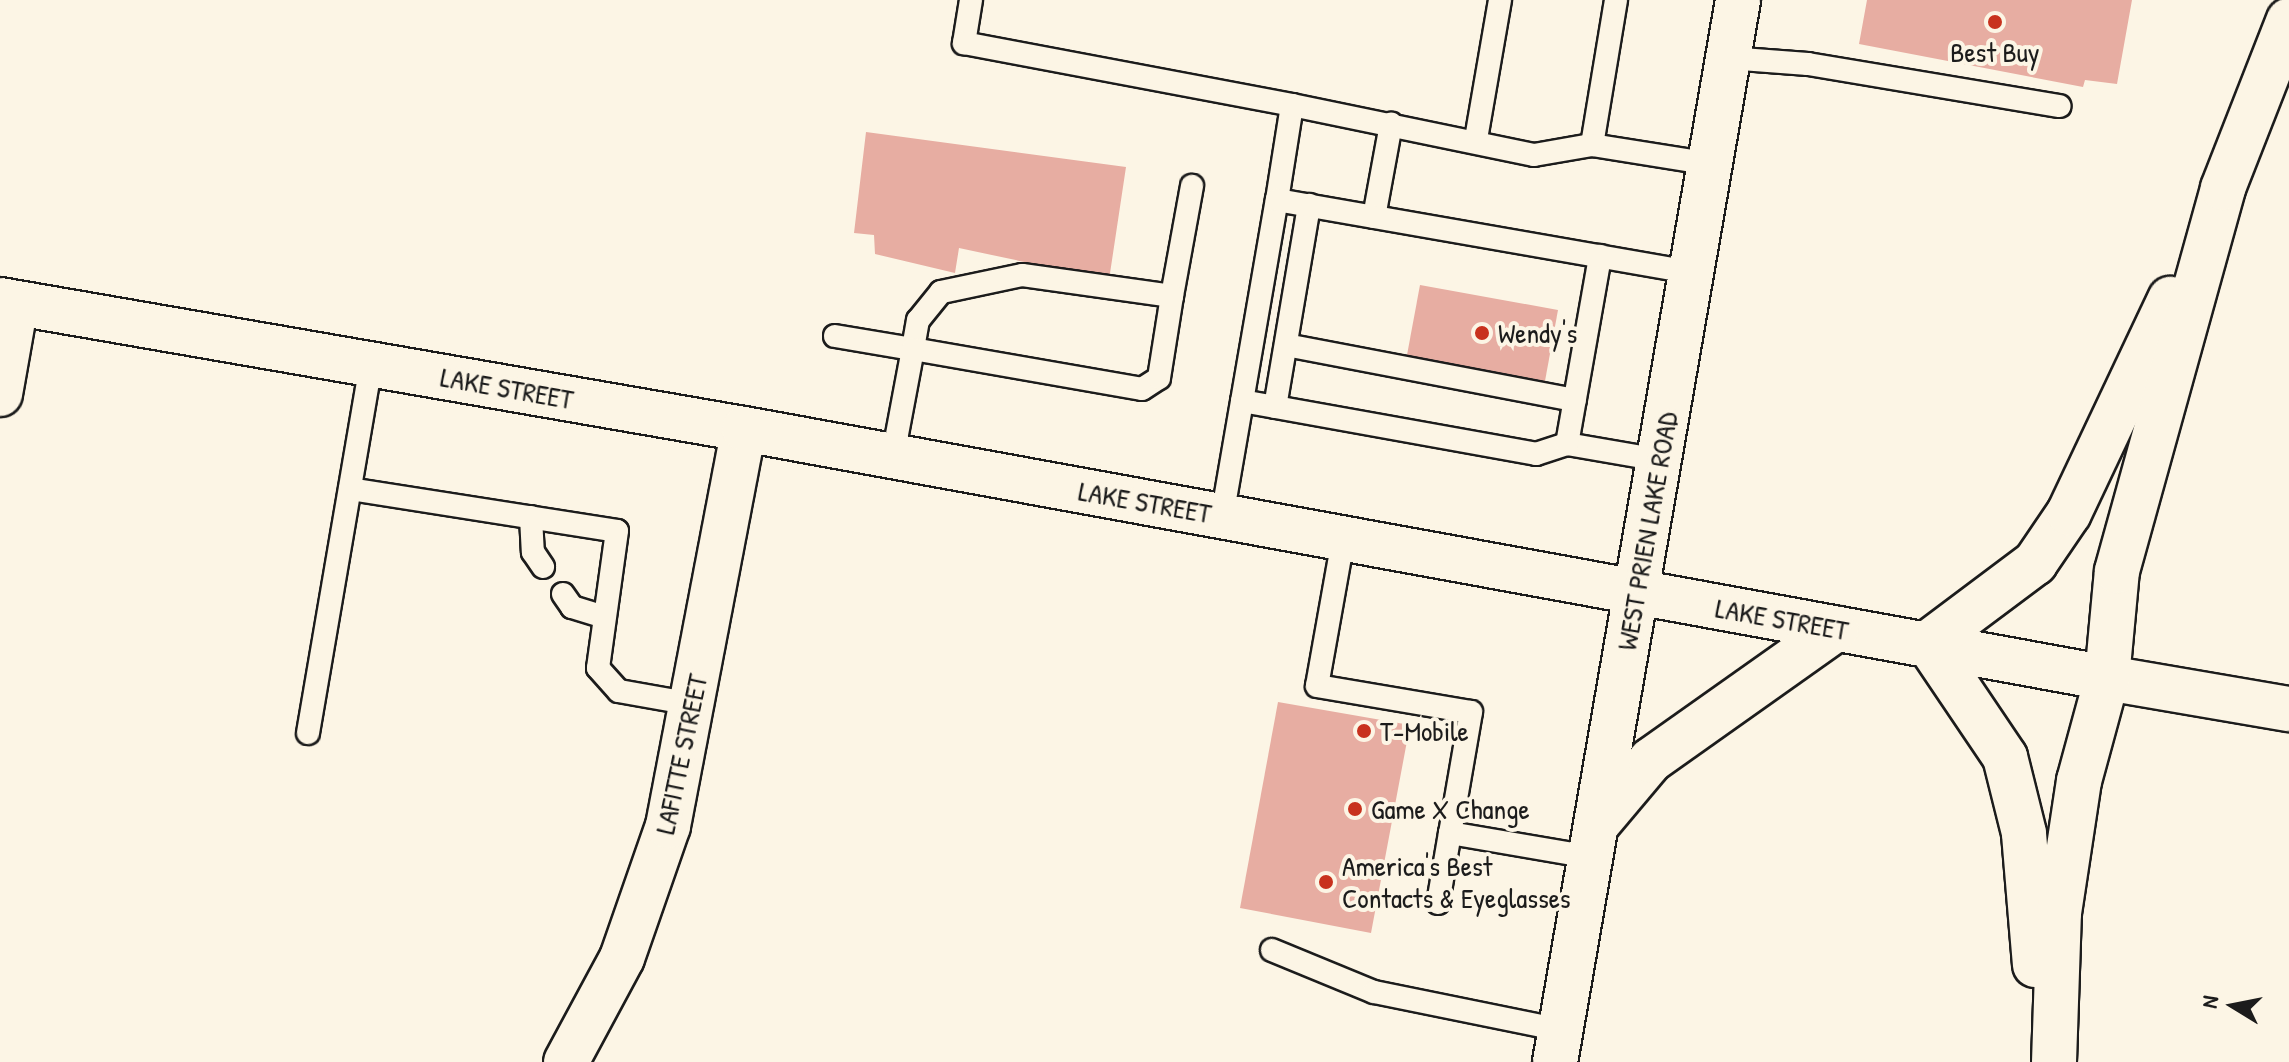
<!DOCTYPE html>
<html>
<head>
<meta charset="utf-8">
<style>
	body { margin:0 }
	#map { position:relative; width:2289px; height:1062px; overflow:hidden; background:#fcf5e5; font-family:"Patrick Hand",sans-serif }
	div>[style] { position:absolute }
	.building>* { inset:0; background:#e7ada2 }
	.roads { filter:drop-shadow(2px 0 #1c1c1c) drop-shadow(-2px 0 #1c1c1c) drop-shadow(0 2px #1c1c1c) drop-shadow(0 -2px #1c1c1c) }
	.service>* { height:22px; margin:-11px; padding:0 11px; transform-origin:11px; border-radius:11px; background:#fcf5e5 }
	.minor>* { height:44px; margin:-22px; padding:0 22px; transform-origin:22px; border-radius:22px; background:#fcf5e5 }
	.tertiary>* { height:44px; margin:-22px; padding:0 22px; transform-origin:22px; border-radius:22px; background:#fcf5e5 }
	.secondary>* { height:44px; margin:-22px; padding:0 22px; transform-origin:22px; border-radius:22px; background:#fcf5e5 }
	.motorway>* { height:44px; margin:-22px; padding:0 22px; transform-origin:22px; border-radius:22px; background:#fcf5e5 }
	.dots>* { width:22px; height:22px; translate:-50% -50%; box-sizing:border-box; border:4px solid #fcf5e5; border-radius:50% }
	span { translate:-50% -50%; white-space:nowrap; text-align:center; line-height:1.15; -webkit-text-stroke:8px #fcf5e5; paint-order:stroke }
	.poi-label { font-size:28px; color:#1c1c1c }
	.left { translate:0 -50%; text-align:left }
	.street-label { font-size:28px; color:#1c1c1c }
	.north { position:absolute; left:2193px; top:966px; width:80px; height:80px; -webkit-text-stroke:6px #fcf5e5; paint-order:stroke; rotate:280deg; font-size:22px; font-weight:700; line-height:32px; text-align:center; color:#1c1c1c }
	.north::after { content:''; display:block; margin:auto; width:28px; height:36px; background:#1c1c1c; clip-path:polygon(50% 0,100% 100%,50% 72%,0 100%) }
</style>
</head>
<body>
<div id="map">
	<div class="building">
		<div style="clip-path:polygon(1867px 0,2132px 0,2117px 84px,2085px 80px,2083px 87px,1859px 44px)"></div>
		<div style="clip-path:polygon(866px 132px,1126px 167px,1109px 280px,959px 248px,955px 273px,875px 254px,874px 235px,854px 233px)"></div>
		<div style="clip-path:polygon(1420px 285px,1558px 310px,1545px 381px,1407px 355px)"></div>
		<div style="clip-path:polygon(1278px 702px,1410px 725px,1371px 933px,1240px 908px)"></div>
	</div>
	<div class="roads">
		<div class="service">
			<div style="left:971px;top:0;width:44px;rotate:99.2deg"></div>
			<div style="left:964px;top:43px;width:334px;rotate:10.7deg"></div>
			<div style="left:1728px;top:58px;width:80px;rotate:4.3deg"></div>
			<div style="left:1808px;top:64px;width:255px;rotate:9.5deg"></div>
			<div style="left:1476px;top:139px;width:141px;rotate:-80.2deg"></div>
			<div style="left:1592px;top:145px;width:147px;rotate:-80.6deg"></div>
			<div style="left:1277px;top:200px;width:96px;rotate:-81deg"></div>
			<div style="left:1292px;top:105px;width:247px;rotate:11.7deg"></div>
			<div style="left:1534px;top:155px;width:59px;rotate:-9.8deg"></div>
			<div style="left:1592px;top:145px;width:120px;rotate:9.1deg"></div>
			<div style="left:1374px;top:217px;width:95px;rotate:-79.6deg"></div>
			<div style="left:1172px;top:296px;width:112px;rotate:-79.7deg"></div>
			<div style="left:835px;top:336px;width:79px;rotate:9.5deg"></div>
			<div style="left:913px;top:349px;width:232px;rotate:9.9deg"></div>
			<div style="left:1142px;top:389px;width:20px;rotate:-33deg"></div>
			<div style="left:1159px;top:378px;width:83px;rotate:-81deg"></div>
			<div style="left:1172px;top:296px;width:151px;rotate:-172deg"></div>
			<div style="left:1022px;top:275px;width:83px;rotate:168.1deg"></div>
			<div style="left:941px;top:292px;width:36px;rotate:129deg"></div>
			<div style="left:918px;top:320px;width:29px;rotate:100deg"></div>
			<div style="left:913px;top:349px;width:109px;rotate:100.6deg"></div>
			<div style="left:1286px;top:345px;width:294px;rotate:10.8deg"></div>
			<div style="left:1242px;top:401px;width:299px;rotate:10.2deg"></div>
			<div style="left:1536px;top:454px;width:33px;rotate:-18deg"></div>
			<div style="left:1567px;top:444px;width:94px;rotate:9.8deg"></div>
			<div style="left:1275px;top:407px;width:205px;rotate:-80.4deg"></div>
			<div style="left:1567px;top:444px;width:191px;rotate:-80deg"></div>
			<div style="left:350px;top:489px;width:270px;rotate:8.9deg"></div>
			<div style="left:617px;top:531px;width:138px;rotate:97.9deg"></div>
			<div style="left:598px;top:668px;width:31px;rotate:48deg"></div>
			<div style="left:619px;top:691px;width:74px;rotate:10.1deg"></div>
			<div style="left:531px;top:517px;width:35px;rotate:87deg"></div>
			<div style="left:533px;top:552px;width:18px;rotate:56deg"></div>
			<div style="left:1222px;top:517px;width:322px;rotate:-80.2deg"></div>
			<div style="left:1277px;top:200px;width:420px;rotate:9.9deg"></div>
			<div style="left:1343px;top:540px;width:148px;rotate:100.1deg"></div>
			<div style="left:1317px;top:686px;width:156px;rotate:9.6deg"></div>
			<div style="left:1471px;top:712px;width:123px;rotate:99.8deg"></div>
			<div style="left:1450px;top:833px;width:143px;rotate:9.7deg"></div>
			<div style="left:563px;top:594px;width:16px;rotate:55deg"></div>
			<div style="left:572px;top:607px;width:34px;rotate:17deg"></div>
			<div style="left:308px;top:733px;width:374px;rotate:-80.3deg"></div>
			<div style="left:1438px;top:903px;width:71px;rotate:-80.3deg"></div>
			<div style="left:1272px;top:950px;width:110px;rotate:22.4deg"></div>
			<div style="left:1374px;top:992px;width:190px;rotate:11.5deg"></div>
		</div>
		<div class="minor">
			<div style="left:0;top:394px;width:92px;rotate:-80deg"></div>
			<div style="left:566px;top:1062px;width:118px;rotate:-61.7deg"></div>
			<div style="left:622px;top:958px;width:140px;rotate:-70.8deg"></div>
			<div style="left:668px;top:826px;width:404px;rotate:-79.2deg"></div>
		</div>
		<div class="tertiary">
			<div style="left:0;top:300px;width:755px;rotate:9.84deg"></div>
			<div style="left:744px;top:429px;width:1386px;rotate:10.35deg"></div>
			<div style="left:1598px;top:823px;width:82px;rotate:-49.9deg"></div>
			<div style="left:1651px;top:760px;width:227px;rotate:-35.3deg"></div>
			<div style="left:1555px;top:1062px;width:1078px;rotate:-80.22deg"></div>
		</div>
		<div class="secondary">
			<div style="left:2107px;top:678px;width:185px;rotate:9.7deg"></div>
		</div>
		<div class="motorway">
			<div style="left:2035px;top:965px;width:132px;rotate:-94.8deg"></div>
			<div style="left:2024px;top:833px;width:78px;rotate:-104deg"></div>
			<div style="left:2005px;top:757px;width:138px;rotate:-124deg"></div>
			<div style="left:1928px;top:643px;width:134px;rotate:-36.8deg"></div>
			<div style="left:2035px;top:563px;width:60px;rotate:-55.8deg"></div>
			<div style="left:2069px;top:513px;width:237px;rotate:-64.7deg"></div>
			<div style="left:2054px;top:1062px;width:149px;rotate:-88.1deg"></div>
			<div style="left:2059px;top:913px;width:134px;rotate:-81.4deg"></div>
			<div style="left:2079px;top:781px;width:107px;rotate:-74.8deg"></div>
			<div style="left:2107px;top:678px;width:107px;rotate:-84.7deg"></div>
			<div style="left:2117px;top:571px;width:397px;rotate:-74.5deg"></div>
			<div style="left:2223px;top:188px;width:180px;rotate:-68.6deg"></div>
		</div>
	</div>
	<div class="dots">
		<div style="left:1995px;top:22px;background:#c8321e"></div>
		<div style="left:1482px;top:333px;background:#c8321e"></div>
		<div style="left:1364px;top:731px;background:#c8321e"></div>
		<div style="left:1355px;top:809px;background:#c8321e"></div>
		<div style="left:1326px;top:882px;background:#c8321e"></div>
	</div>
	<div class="poi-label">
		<span style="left:1995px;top:52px">Best Buy</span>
		<span class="left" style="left:1498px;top:333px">Wendy's</span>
		<span class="left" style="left:1380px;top:731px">T-Mobile</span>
		<span class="left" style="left:1371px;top:809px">Game X Change</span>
		<span class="left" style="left:1342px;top:882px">America's Best<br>Contacts &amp; Eyeglasses</span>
	</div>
	<div class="street-label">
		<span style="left:507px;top:388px;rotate:10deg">LAKE STREET</span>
		<span style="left:1145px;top:502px;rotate:10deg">LAKE STREET</span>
		<span style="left:1647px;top:531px;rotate:-80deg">WEST PRIEN LAKE ROAD</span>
		<span style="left:1782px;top:619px;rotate:10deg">LAKE STREET</span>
		<span style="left:681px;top:754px;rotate:-78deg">LAFITTE STREET</span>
	</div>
	<div class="north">N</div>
</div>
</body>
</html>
